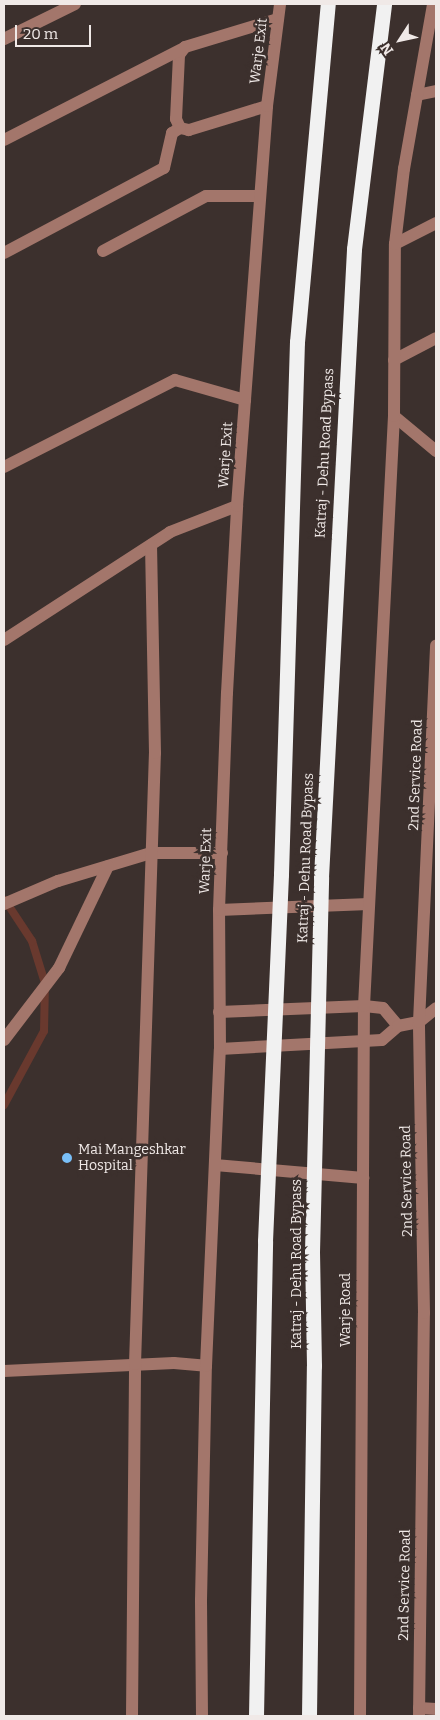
<!DOCTYPE html>
<html>
<head>
<meta charset="utf-8">
<style>
	body { margin:0 }
	#map { position:relative; width:440px; height:1720px; overflow:hidden; background:#3c302d; font-family:Bitter,serif }
	div>[style] { position:absolute }
	.stream>* { height:8px; margin:-4px; padding:0 4px; transform-origin:4px; border-radius:4px; background:#69392e }
	.minor>* { height:12px; margin:-6px; padding:0 6px; transform-origin:6px; border-radius:6px; background:#a3766b }
	.highway>* { height:15px; margin:-7.5px; padding:0 7.5px; transform-origin:7.5px; border-radius:7.5px; background:#f1f1f1 }
	.highway-bridge>* { height:15px; margin:-7.5px; padding:0 7.5px; transform-origin:7.5px; border-radius:7.5px; background:#f1f1f1 }
	.dots>* { width:14px; height:14px; translate:-50% -50%; box-sizing:border-box; border:2px solid #3c302d; border-radius:50% }
	span { translate:-50% -50%; white-space:nowrap; text-align:center; line-height:1.15; -webkit-text-stroke:5px #3c302d; paint-order:stroke }
	.street-label { font-size:14px; color:#f0e9e7 }
	.poi-label { font-size:14px; color:#f0e9e7 }
	.left { translate:0 -50%; text-align:left }
	.frame { position:absolute; inset:0; border:5px solid #f0e9e7; pointer-events:none }
	.north { position:absolute; left:375px; top:15px; width:50px; height:50px; -webkit-text-stroke:4px #3c302d; paint-order:stroke; rotate:235deg; font-size:14px; font-weight:700; line-height:20px; text-align:center; color:#f0e9e7 }
	.north::after { content:''; display:block; margin:auto; width:18px; height:22px; background:#f0e9e7; clip-path:polygon(50% 0,100% 100%,50% 72%,0 100%) }
	.scale { position:absolute; left:15px; top:25px; width:76px; height:22px; box-sizing:border-box; border:2px solid #f0e9e7; border-top:0; padding-left:6px; font-size:15px; line-height:18px; white-space:nowrap; color:#f0e9e7; -webkit-text-stroke:4px #3c302d; paint-order:stroke }
</style>
</head>
<body>
<div id="map">
	<div class="stream">
		<div style="left:4px;top:1105px;width:84px;rotate:-61.6deg"></div>
		<div style="left:44px;top:1031px;width:48px;rotate:-88.8deg"></div>
		<div style="left:45px;top:983px;width:44px;rotate:-107.2deg"></div>
		<div style="left:32px;top:941px;width:49px;rotate:-123.4deg"></div>
	</div>
	<div class="minor">
		<div style="left:4px;top:39px;width:79px;rotate:-26.2deg"></div>
		<div style="left:417px;top:95px;width:19px;rotate:-12deg"></div>
		<div style="left:267px;top:106px;width:82px;rotate:162.9deg"></div>
		<div style="left:189px;top:130px;width:9px;rotate:-167deg"></div>
		<div style="left:180px;top:128px;width:10px;rotate:-114deg"></div>
		<div style="left:176px;top:119px;width:64px;rotate:-87.3deg"></div>
		<div style="left:179px;top:55px;width:10px;rotate:-53deg"></div>
		<div style="left:185px;top:47px;width:97px;rotate:-16.8deg"></div>
		<div style="left:4px;top:140px;width:202px;rotate:-27.1deg"></div>
		<div style="left:395px;top:244px;width:46px;rotate:-27.1deg"></div>
		<div style="left:103px;top:251px;width:117px;rotate:-28.1deg"></div>
		<div style="left:206px;top:196px;width:54px"></div>
		<div style="left:4px;top:253px;width:181px;rotate:-28deg"></div>
		<div style="left:164px;top:168px;width:36px;rotate:-77deg"></div>
		<div style="left:172px;top:133px;width:9px;rotate:-32deg"></div>
		<div style="left:394px;top:360px;width:47px;rotate:-27.6deg"></div>
		<div style="left:394px;top:416px;width:55px;rotate:39.8deg"></div>
		<div style="left:4px;top:467px;width:192px;rotate:-27deg"></div>
		<div style="left:175px;top:380px;width:73px;rotate:15.9deg"></div>
		<div style="left:4px;top:640px;width:198px;rotate:-33deg"></div>
		<div style="left:170px;top:532px;width:72px;rotate:-21.2deg"></div>
		<div style="left:4px;top:904px;width:59px;rotate:-23.1deg"></div>
		<div style="left:58px;top:881px;width:97px;rotate:-16.8deg"></div>
		<div style="left:151px;top:853px;width:71px"></div>
		<div style="left:219px;top:910px;width:150px;rotate:-2.3deg"></div>
		<div style="left:219px;top:1012px;width:145px;rotate:-2.4deg"></div>
		<div style="left:364px;top:1006px;width:19px;rotate:6deg"></div>
		<div style="left:383px;top:1008px;width:23px;rotate:50deg"></div>
		<div style="left:4px;top:1040px;width:91px;rotate:-52.6deg"></div>
		<div style="left:59px;top:968px;width:113px;rotate:-64.3deg"></div>
		<div style="left:220px;top:1049px;width:162px;rotate:-3.2deg"></div>
		<div style="left:382px;top:1040px;width:21px;rotate:-41deg"></div>
		<div style="left:398px;top:1026px;width:21px;rotate:-11deg"></div>
		<div style="left:419px;top:1022px;width:22px;rotate:-39deg"></div>
		<div style="left:215px;top:1165px;width:149px;rotate:5deg"></div>
		<div style="left:4px;top:1371px;width:170px;rotate:-2.7deg"></div>
		<div style="left:174px;top:1363px;width:32px;rotate:5deg"></div>
		<div style="left:419px;top:1708px;width:17px;rotate:3deg"></div>
		<div style="left:132px;top:1716px;width:352px;rotate:-89.5deg"></div>
		<div style="left:135px;top:1364px;width:611px;rotate:-88.13deg"></div>
		<div style="left:155px;top:753px;width:208px;rotate:-91.1deg"></div>
		<div style="left:202px;top:1716px;width:116px;rotate:-90.5deg"></div>
		<div style="left:201px;top:1600px;width:234px;rotate:-88.8deg"></div>
		<div style="left:206px;top:1366px;width:317px;rotate:-87.5deg"></div>
		<div style="left:220px;top:1049px;width:139px;rotate:-90.4deg"></div>
		<div style="left:219px;top:910px;width:217px;rotate:-87.9deg"></div>
		<div style="left:227px;top:693px;width:187px;rotate:-86.9deg"></div>
		<div style="left:237px;top:506px;width:401px;rotate:-85.7deg"></div>
		<div style="left:267px;top:106px;width:103px;rotate:-82.7deg"></div>
		<div style="left:360px;top:1716px;width:710px;rotate:-89.68deg"></div>
		<div style="left:364px;top:1006px;width:591px;rotate:-87.09deg"></div>
		<div style="left:394px;top:416px;width:172px;rotate:-89.7deg"></div>
		<div style="left:395px;top:244px;width:76px;rotate:-83.2deg"></div>
		<div style="left:404px;top:169px;width:168px;rotate:-80deg"></div>
		<div style="left:419px;top:1716px;width:403px;rotate:-89.3deg"></div>
		<div style="left:424px;top:1313px;width:291px;rotate:-91deg"></div>
		<div style="left:419px;top:1022px;width:377px;rotate:-87.4deg"></div>
	</div>
	<div class="highway">
		<div style="left:281px;top:874px;width:532px;rotate:-88.28deg"></div>
		<div style="left:297px;top:342px;width:339px;rotate:-84.8deg"></div>
		<div style="left:321px;top:877px;width:629px;rotate:-86.99deg"></div>
		<div style="left:354px;top:249px;width:247px;rotate:-83deg"></div>
		<div style="left:256px;top:1716px;width:475px;rotate:-88.9deg"></div>
		<div style="left:309px;top:1716px;width:350px;rotate:-89.2deg"></div>
		<div style="left:314px;top:1366px;width:114px;rotate:-91deg"></div>
	</div>
	<div class="highway-bridge">
		<div style="left:265px;top:1241px;width:367px;rotate:-87.5deg"></div>
		<div style="left:312px;top:1252px;width:375px;rotate:-88.6deg"></div>
	</div>
	<div class="dots">
		<div style="left:67px;top:1158px;background:#79bff8"></div>
	</div>
	<div class="street-label">
		<span style="left:259px;top:51px;rotate:-83deg">Warje Exit</span>
		<span style="left:325px;top:453px;rotate:-87deg">Katraj - Dehu Road Bypass</span>
		<span style="left:226px;top:455px;rotate:-86deg">Warje Exit</span>
		<span style="left:416px;top:775px;rotate:-88deg">2nd Service Road</span>
		<span style="left:306px;top:858px;rotate:-88deg">Katraj - Dehu Road Bypass</span>
		<span style="left:206px;top:861px;rotate:-88deg">Warje Exit</span>
		<span style="left:407px;top:1181px;rotate:-91deg">2nd Service Road</span>
		<span style="left:297px;top:1264px;rotate:-90deg">Katraj - Dehu Road Bypass</span>
		<span style="left:346px;top:1310px;rotate:-90deg">Warje Road</span>
		<span style="left:405px;top:1585px;rotate:-89deg">2nd Service Road</span>
	</div>
	<div class="poi-label">
		<span class="left" style="left:78px;top:1158px">Mai Mangeshkar<br>Hospital</span>
	</div>
	<div class="frame"></div>
	<div class="north">N</div>
	<div class="scale">20 m</div>
</div>
</body>
</html>
